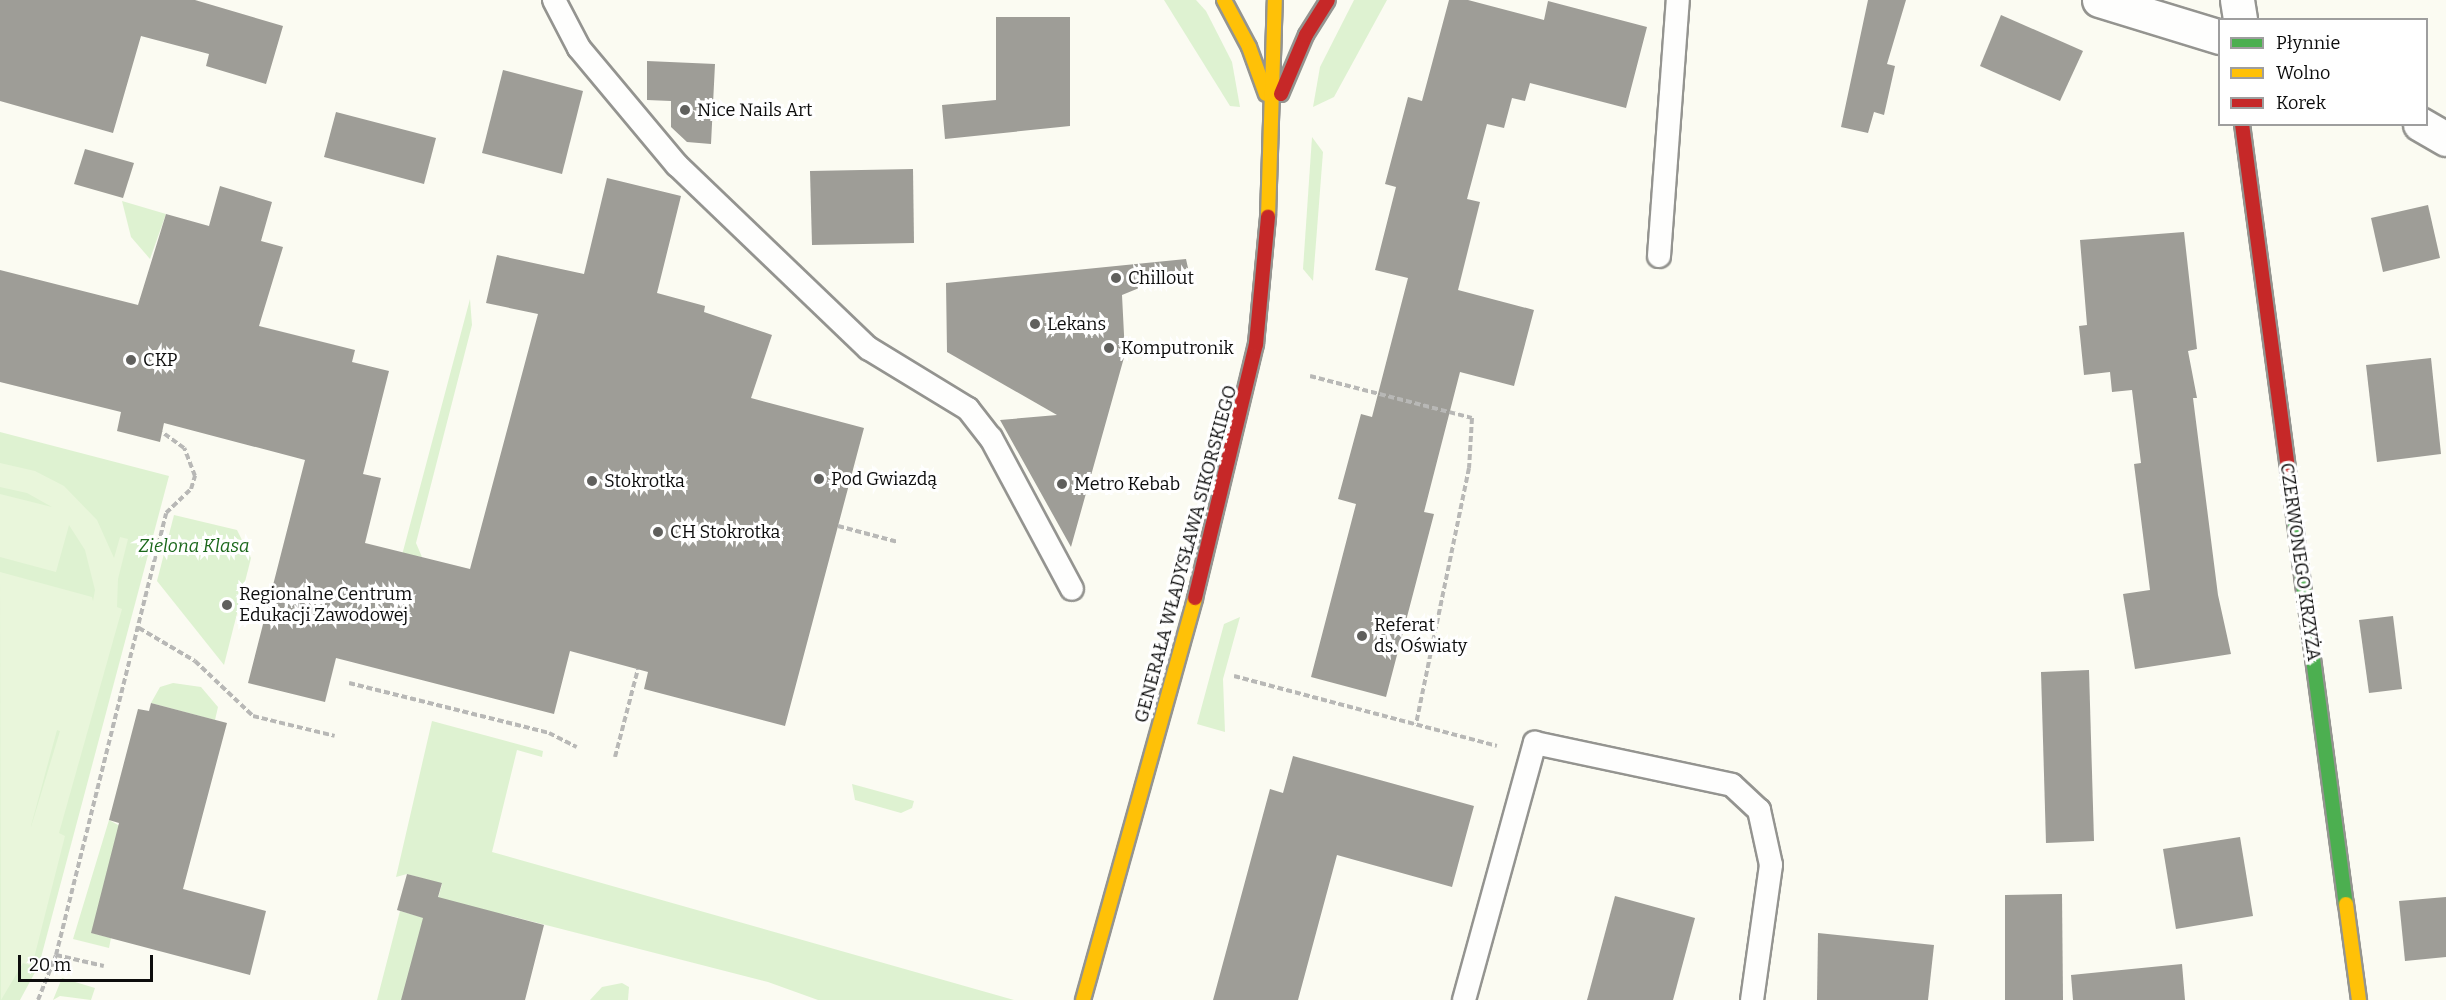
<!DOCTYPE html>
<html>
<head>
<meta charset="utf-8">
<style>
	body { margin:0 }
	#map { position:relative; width:2446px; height:1000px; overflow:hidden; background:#fbfbf2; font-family:Bitter,serif }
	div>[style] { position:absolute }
	.green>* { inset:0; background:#def2d1 }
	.pitch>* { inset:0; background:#e9f6db }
	.building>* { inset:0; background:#9e9d97 }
	.path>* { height:4px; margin-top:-2px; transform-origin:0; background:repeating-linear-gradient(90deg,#b8b8b6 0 6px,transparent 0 9px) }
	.roads { filter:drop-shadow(2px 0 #949490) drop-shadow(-2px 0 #949490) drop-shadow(0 2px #949490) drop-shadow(0 -2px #949490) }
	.lane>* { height:22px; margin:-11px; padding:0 11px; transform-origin:11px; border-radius:11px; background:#fefefd }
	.street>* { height:33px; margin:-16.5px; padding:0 16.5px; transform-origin:16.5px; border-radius:16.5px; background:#fefefd }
	.fast>* { height:14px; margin:-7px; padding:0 7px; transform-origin:7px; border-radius:7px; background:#4caf50 }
	.slow>* { height:14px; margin:-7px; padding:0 7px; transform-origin:7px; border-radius:7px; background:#ffc107 }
	.jam>* { height:14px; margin:-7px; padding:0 7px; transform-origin:7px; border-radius:7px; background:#c62828 }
	.dots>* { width:16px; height:16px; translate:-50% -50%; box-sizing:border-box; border:3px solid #fff; border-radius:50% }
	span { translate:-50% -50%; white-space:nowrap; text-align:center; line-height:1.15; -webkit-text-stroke:6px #fff; paint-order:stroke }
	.poi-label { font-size:18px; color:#0d0d0d }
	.left { translate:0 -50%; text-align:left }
	.park-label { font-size:18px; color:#1b681b; font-style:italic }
	.street-label { font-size:18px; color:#0d0d0d }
	.legend { position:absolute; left:2218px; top:18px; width:210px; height:108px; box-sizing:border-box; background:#fff; border:2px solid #9e9e9e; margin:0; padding:8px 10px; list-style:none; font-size:18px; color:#0d0d0d }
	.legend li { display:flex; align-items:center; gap:12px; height:30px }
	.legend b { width:30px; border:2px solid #9e9e9e }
	.scale { position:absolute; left:18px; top:955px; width:135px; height:27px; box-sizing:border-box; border:3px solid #0d0d0d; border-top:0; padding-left:8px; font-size:18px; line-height:21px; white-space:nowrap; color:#0d0d0d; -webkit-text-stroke:4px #fff; paint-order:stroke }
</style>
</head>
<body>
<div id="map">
	<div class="green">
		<div style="clip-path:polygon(1164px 0,1196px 0,1206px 11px,1232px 62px,1240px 107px,1230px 106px)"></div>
		<div style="clip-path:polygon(1354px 0,1387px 0,1334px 97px,1313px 107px,1320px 67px)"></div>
		<div style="clip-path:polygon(1312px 137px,1323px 152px,1313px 281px,1303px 269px)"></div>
		<div style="clip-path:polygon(122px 201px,166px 214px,150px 259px,131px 237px)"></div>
		<div style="clip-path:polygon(470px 299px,472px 325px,416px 543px,422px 557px,402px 555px)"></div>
		<div style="clip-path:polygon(0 432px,169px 476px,39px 965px,20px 1000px,0 1000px)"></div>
		<div style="clip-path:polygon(174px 515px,237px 530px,251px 558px,224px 665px,157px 581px)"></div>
		<div style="clip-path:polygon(1240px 617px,1223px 679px,1225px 732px,1197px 724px,1224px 624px)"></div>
		<div style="clip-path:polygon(173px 683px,201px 687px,218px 707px,215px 720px,151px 703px,160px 687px)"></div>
		<div style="clip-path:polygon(432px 721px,543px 751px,542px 757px,517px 750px,492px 852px,1014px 1000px,818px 1000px,768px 982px,503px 914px,480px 1000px,377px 1000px,400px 911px,432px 920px,442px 884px,407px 874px,396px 877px)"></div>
		<div style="clip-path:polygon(852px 784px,914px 801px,912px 808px,901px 813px,855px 800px)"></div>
		<div style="clip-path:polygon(109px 820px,120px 826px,92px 933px,111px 938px,109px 948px,73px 939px)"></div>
		<div style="clip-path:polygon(62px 978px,95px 988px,91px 1000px,60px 996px,53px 1000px)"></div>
		<div style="clip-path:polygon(622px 983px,629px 987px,628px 1000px,590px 1000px,602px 987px)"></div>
	</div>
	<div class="pitch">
		<div style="clip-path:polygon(evenodd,0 463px,35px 471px,64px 486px,97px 520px,114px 558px,120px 537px,128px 539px,118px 579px,117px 607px,122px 609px,59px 833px,65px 836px,32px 966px,23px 963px,1px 1000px,0 572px,92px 597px,93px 601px,95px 590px,85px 550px,69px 525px,56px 572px,0 557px,0 494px,52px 507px,27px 493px,0 487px,0 463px,57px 730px,60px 731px,31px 827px,31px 826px,57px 730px)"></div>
	</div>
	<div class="building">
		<div style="clip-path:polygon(0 0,195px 0,283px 26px,266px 84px,206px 66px,209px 54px,141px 36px,113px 133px,0 101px)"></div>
		<div style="clip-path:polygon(1449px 0,1468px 0,1544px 20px,1548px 1px,1647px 27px,1626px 108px,1530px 83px,1525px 101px,1512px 98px,1504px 128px,1487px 124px,1467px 199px,1480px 202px,1458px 290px,1534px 310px,1514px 386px,1460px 372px,1424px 512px,1434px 514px,1386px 697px,1311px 677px,1356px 504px,1338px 499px,1361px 414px,1372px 417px,1408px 278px,1375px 270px,1396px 187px,1385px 184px,1408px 97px,1422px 101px)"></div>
		<div style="clip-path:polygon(1868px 0,1906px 0,1887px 64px,1895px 66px,1884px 115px,1874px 112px,1868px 133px,1841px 127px)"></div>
		<div style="clip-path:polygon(2001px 15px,2083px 51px,2060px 101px,1980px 66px)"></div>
		<div style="clip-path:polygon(996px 17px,1070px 17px,1070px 126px,945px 139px,942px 105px,996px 100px)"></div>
		<div style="clip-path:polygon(647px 61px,715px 64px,711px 144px,687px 142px,671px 127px,671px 101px,647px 100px)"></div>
		<div style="clip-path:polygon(503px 70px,583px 91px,562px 174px,482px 153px)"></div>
		<div style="clip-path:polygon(336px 112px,436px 138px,424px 184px,324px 157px)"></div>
		<div style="clip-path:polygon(85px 149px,134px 163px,123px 198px,74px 184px)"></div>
		<div style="clip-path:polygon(913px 169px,914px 243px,812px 245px,810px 171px)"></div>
		<div style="clip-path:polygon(607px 178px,681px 196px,657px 293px,705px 306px,704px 312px,772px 335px,751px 398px,864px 428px,785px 726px,644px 689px,648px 672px,570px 651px,554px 714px,336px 658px,325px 702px,248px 683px,305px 460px,164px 423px,160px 442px,117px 431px,121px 412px,0 382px,0 270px,138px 305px,166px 214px,209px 226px,220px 186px,272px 202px,261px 241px,283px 247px,259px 326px,355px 350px,352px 362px,389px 371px,363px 474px,381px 478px,365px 543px,470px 569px,538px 314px,486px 303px,497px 255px,584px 274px)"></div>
		<div style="clip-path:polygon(2428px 205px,2440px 258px,2383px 272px,2371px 218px)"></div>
		<div style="clip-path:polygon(2184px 232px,2197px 349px,2188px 351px,2197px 398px,2193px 398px,2218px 595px,2231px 654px,2135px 669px,2123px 594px,2150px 590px,2134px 464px,2141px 463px,2132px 390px,2112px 392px,2110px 372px,2084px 375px,2079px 326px,2087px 325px,2080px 240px)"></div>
		<div style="clip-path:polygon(1186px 259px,1188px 268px,1122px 295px,1125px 354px,1071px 547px,1000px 420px,1057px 415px,947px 352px,946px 283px)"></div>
		<div style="clip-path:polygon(2431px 358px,2441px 454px,2377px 462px,2366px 365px)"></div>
		<div style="clip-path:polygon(2393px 616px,2402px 689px,2369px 693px,2359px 620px)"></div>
		<div style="clip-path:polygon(2089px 670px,2094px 841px,2046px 843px,2041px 672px)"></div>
		<div style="clip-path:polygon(151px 703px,227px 723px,183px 889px,266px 911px,250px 975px,91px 933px,119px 823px,109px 820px,138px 709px,149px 711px)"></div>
		<div style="clip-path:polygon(1293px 756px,1474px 806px,1452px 887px,1337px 855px,1298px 1000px,1213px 1000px,1270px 789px,1283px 793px)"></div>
		<div style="clip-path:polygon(2240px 837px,2253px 916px,2176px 929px,2163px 849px)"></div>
		<div style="clip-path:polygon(407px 874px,442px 883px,438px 897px,544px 925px,525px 1000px,401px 1000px,423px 918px,397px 910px)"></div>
		<div style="clip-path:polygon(2062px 894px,2063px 1000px,2005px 1000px,2005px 895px)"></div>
		<div style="clip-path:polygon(1615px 896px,1695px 918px,1673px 1000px,1587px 1000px)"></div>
		<div style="clip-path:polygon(2446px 897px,2446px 957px,2405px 961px,2399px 901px)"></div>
		<div style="clip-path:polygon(1818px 933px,1934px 945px,1928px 1000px,1817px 1000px)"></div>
		<div style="clip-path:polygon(2182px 964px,2185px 1000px,2073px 1000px,2071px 975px)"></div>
	</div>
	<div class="path">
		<div style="left:1310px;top:376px;width:167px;rotate:14.5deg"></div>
		<div style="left:1472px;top:418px;width:50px;rotate:93.4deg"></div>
		<div style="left:1469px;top:468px;width:261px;rotate:101.7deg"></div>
		<div style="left:838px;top:526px;width:62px;rotate:14.9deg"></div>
		<div style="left:139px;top:628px;width:65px;rotate:30.5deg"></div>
		<div style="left:195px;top:661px;width:80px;rotate:43.5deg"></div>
		<div style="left:253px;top:716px;width:84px;rotate:13.7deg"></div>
		<div style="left:1234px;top:676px;width:272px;rotate:14.9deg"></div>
		<div style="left:349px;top:683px;width:206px;rotate:14deg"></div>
		<div style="left:549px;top:733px;width:31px;rotate:27deg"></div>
		<div style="left:615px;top:757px;width:91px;rotate:-75.4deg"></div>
		<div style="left:56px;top:955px;width:49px;rotate:12.9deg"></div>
		<div style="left:38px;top:1000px;width:48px;rotate:-68.2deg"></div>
		<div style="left:56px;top:955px;width:455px;rotate:-76deg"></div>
		<div style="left:166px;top:513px;width:35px;rotate:-44deg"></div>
		<div style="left:191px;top:489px;width:14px;rotate:-73deg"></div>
		<div style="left:195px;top:476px;width:30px;rotate:-111deg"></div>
		<div style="left:184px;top:448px;width:27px;rotate:-144deg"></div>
	</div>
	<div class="roads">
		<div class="lane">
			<div style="left:554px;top:0;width:54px;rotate:62.5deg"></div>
			<div style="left:579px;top:48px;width:153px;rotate:50.1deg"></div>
			<div style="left:677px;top:165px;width:265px;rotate:43.8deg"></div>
			<div style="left:868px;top:348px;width:117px;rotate:31.4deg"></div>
			<div style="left:968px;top:409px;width:37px;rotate:52deg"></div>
			<div style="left:991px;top:438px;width:171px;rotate:61.8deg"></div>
			<div style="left:1659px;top:256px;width:257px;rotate:-85.8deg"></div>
			<div style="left:1464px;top:1000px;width:267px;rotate:-74.6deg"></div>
			<div style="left:1535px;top:743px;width:201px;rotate:12deg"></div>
			<div style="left:1732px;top:785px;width:37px;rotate:43deg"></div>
			<div style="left:1759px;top:810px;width:56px;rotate:77.7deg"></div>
			<div style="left:1771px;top:865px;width:136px;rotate:98deg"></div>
		</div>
		<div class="street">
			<div style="left:2099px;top:0;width:127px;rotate:17deg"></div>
			<div style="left:2237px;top:0;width:20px;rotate:81deg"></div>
			<div style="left:2420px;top:124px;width:30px;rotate:30deg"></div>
		</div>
		<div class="fast">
			<div style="left:2288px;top:471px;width:437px;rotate:82.4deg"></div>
		</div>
		<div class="slow">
			<div style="left:1224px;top:0;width:53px;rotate:62deg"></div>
			<div style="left:1249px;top:47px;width:50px;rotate:70.1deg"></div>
			<div style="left:1268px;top:217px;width:217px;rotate:-88.2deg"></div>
			<div style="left:2346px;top:904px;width:97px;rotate:82.3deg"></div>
			<div style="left:1083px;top:1000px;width:417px;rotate:-74.4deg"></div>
		</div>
		<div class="jam">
			<div style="left:1281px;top:94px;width:64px;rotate:-67deg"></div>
			<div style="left:1306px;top:35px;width:41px;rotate:-57.8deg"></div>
			<div style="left:2242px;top:124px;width:350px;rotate:82.4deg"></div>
			<div style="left:1195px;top:598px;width:261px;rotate:-76.5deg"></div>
			<div style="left:1256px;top:344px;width:128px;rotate:-84.6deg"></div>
		</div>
	</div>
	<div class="dots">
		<div style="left:685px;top:110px;background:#60605d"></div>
		<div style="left:1116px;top:278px;background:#60605d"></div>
		<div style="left:1035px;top:324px;background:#60605d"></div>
		<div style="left:1109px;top:348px;background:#60605d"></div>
		<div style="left:131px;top:360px;background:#60605d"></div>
		<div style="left:819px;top:479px;background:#60605d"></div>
		<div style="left:592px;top:481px;background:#60605d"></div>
		<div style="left:1062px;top:484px;background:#60605d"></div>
		<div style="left:658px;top:532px;background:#60605d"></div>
		<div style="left:227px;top:605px;background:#60605d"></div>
		<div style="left:1362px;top:636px;background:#60605d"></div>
	</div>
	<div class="poi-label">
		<span class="left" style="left:697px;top:110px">Nice Nails Art</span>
		<span class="left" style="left:1128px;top:278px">Chillout</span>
		<span class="left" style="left:1047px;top:324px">Lekans</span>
		<span class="left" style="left:1121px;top:348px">Komputronik</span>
		<span class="left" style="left:143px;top:360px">CKP</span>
		<span class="left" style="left:831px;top:479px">Pod Gwiazdą</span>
		<span class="left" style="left:604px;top:481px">Stokrotka</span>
		<span class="left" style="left:1074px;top:484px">Metro Kebab</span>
		<span class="left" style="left:670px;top:532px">CH Stokrotka</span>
		<span class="left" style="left:239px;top:605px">Regionalne Centrum<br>Edukacji Zawodowej</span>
		<span class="left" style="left:1374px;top:636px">Referat<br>ds. Oświaty</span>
	</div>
	<div class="park-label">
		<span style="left:194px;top:546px">Zielona Klasa</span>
	</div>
	<div class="street-label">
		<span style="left:1186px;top:554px;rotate:-75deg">GENERAŁA WŁADYSŁAWA SIKORSKIEGO</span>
		<span style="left:2300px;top:562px;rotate:82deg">CZERWONEGO KRZYŻA</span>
	</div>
	<ul class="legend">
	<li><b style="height:8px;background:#4caf50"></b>Płynnie</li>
	<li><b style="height:8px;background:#ffc107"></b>Wolno</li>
	<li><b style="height:8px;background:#c62828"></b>Korek</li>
	</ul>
	<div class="scale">20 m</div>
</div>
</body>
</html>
